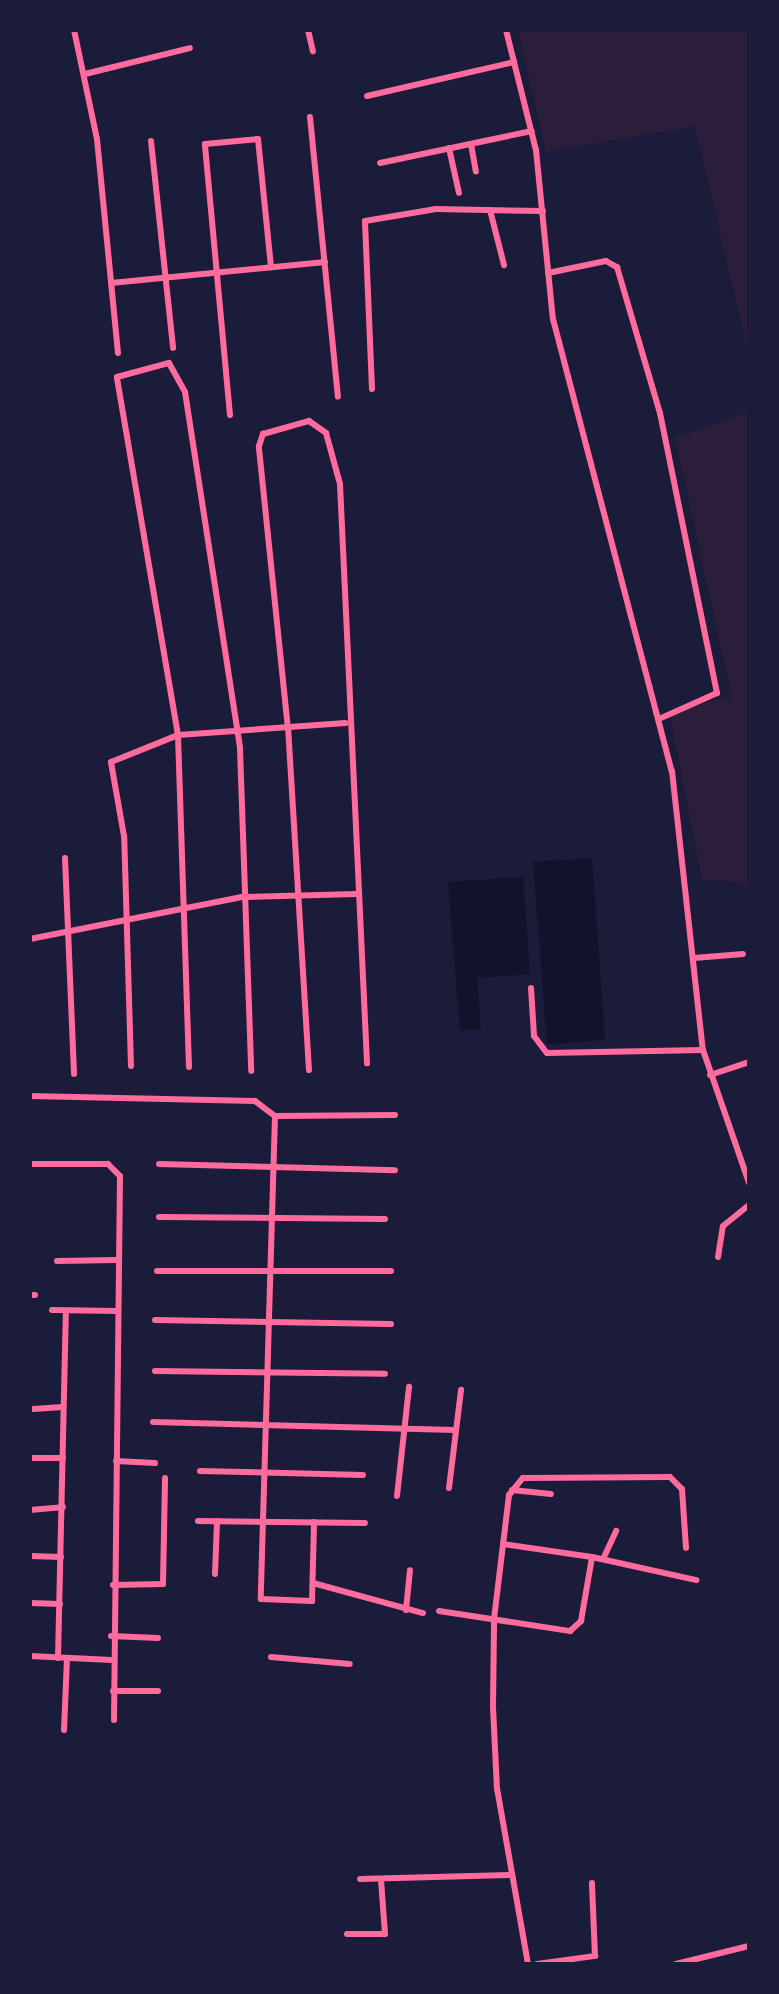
<!DOCTYPE html>
<html>
<head>
<meta charset="utf-8">
<style>
	body { margin:0 }
	#map { position:relative; width:779px; height:1994px; overflow:hidden; background:#1b1b3a; font-family:"Nunito Sans",sans-serif }
	div>[style] { position:absolute }
	.green>* { inset:0; background:#2a1e3b }
	.water>* { inset:0; background:#12122b }
	.minor>* { height:6px; margin:-3px; padding:0 3px; transform-origin:3px; border-radius:3px; background:#ff6b9d }
	span { translate:-50% -50%; white-space:nowrap; text-align:center; line-height:1.15; -webkit-text-stroke:6px #1b1b3a; paint-order:stroke }
	.frame { position:absolute; inset:0; border:32px solid #1b1b3a; pointer-events:none }
</style>
</head>
<body>
<div id="map">
	<div class="green">
		<div style="clip-path:polygon(518px 30px,749px 30px,749px 356px,695px 126px,546px 152px)"></div>
		<div style="clip-path:polygon(749px 412px,749px 896px,742px 883px,702px 879px,669px 711px,732px 697px,675px 438px)"></div>
	</div>
	<div class="water">
		<div style="clip-path:polygon(592px 858px,605px 1040px,547px 1044px,533px 862px)"></div>
		<div style="clip-path:polygon(523px 877px,530px 974px,477px 978px,481px 1029px,460px 1031px,448px 882px)"></div>
	</div>
	<div class="minor">
		<div style="left:74px;top:30px;width:111px;rotate:78.1deg"></div>
		<div style="left:97px;top:139px;width:215px;rotate:84.4deg"></div>
		<div style="left:308px;top:30px;width:22px;rotate:77deg"></div>
		<div style="left:506px;top:30px;width:124px;rotate:76deg"></div>
		<div style="left:536px;top:150px;width:170px;rotate:84.3deg"></div>
		<div style="left:553px;top:319px;width:467px;rotate:75.3deg"></div>
		<div style="left:672px;top:771px;width:281px;rotate:83.7deg"></div>
		<div style="left:703px;top:1050px;width:141px;rotate:70.9deg"></div>
		<div style="left:85px;top:74px;width:108px;rotate:-13.9deg"></div>
		<div style="left:367px;top:96px;width:151px;rotate:-13deg"></div>
		<div style="left:310px;top:117px;width:281px;rotate:84.3deg"></div>
		<div style="left:151px;top:141px;width:208px;rotate:83.9deg"></div>
		<div style="left:471px;top:144px;width:28px;rotate:80deg"></div>
		<div style="left:449px;top:148px;width:46px;rotate:77.5deg"></div>
		<div style="left:380px;top:163px;width:155px;rotate:-11.9deg"></div>
		<div style="left:490px;top:210px;width:57px;rotate:75.7deg"></div>
		<div style="left:548px;top:273px;width:59px;rotate:-11.7deg"></div>
		<div style="left:606px;top:261px;width:13px;rotate:29deg"></div>
		<div style="left:617px;top:267px;width:152px;rotate:73.6deg"></div>
		<div style="left:660px;top:413px;width:286px;rotate:78.5deg"></div>
		<div style="left:717px;top:693px;width:64px;rotate:155.9deg"></div>
		<div style="left:111px;top:283px;width:215px;rotate:-5.6deg"></div>
		<div style="left:372px;top:389px;width:168px;rotate:-92.4deg"></div>
		<div style="left:365px;top:221px;width:72px;rotate:-9.6deg"></div>
		<div style="left:436px;top:209px;width:107px;rotate:1.1deg"></div>
		<div style="left:230px;top:415px;width:272px;rotate:-95.3deg"></div>
		<div style="left:205px;top:144px;width:53px;rotate:-5.4deg"></div>
		<div style="left:258px;top:139px;width:129px;rotate:84.2deg"></div>
		<div style="left:65px;top:858px;width:216px;rotate:87.6deg"></div>
		<div style="left:30px;top:939px;width:216px;rotate:-11.2deg"></div>
		<div style="left:242px;top:897px;width:114px;rotate:-1.5deg"></div>
		<div style="left:694px;top:958px;width:49px;rotate:-4.7deg"></div>
		<div style="left:531px;top:988px;width:48px;rotate:86.4deg"></div>
		<div style="left:534px;top:1036px;width:21px;rotate:53deg"></div>
		<div style="left:547px;top:1053px;width:156px;rotate:-1.1deg"></div>
		<div style="left:131px;top:1066px;width:230px;rotate:-91.7deg"></div>
		<div style="left:124px;top:836px;width:75px;rotate:-100deg"></div>
		<div style="left:111px;top:762px;width:72px;rotate:-21.9deg"></div>
		<div style="left:178px;top:735px;width:168px;rotate:-4.1deg"></div>
		<div style="left:189px;top:1067px;width:332px;rotate:-91.9deg"></div>
		<div style="left:178px;top:735px;width:363px;rotate:-99.7deg"></div>
		<div style="left:117px;top:377px;width:54px;rotate:-15.1deg"></div>
		<div style="left:169px;top:363px;width:33px;rotate:61deg"></div>
		<div style="left:185px;top:392px;width:361px;rotate:81.2deg"></div>
		<div style="left:240px;top:749px;width:322px;rotate:88deg"></div>
		<div style="left:309px;top:1070px;width:342px;rotate:-93.5deg"></div>
		<div style="left:288px;top:729px;width:284px;rotate:-95.9deg"></div>
		<div style="left:259px;top:446px;width:13px;rotate:-72deg"></div>
		<div style="left:263px;top:434px;width:48px;rotate:-15.8deg"></div>
		<div style="left:309px;top:421px;width:21px;rotate:35deg"></div>
		<div style="left:326px;top:433px;width:53px;rotate:74.6deg"></div>
		<div style="left:340px;top:484px;width:580px;rotate:87.33deg"></div>
		<div style="left:710px;top:1075px;width:41px;rotate:-18.4deg"></div>
		<div style="left:30px;top:1096px;width:225px;rotate:1.3deg"></div>
		<div style="left:255px;top:1101px;width:25px;rotate:37deg"></div>
		<div style="left:275px;top:1116px;width:483px;rotate:91.7deg"></div>
		<div style="left:261px;top:1599px;width:51px;rotate:2.2deg"></div>
		<div style="left:312px;top:1601px;width:79px;rotate:-88.5deg"></div>
		<div style="left:275px;top:1116px;width:120px;rotate:-0.5deg"></div>
		<div style="left:30px;top:1164px;width:78px"></div>
		<div style="left:108px;top:1164px;width:17px;rotate:45deg"></div>
		<div style="left:120px;top:1176px;width:544px;rotate:90.63deg"></div>
		<div style="left:159px;top:1164px;width:236px;rotate:1.5deg"></div>
		<div style="left:159px;top:1217px;width:226px;rotate:0.5deg"></div>
		<div style="left:718px;top:1257px;width:31px;rotate:-81deg"></div>
		<div style="left:723px;top:1226px;width:33px;rotate:-39deg"></div>
		<div style="left:57px;top:1261px;width:60px;rotate:-1deg"></div>
		<div style="left:157px;top:1271px;width:234px"></div>
		<div style="left:30px;top:1295px;width:5px"></div>
		<div style="left:52px;top:1310px;width:65px;rotate:0.9deg"></div>
		<div style="left:155px;top:1320px;width:236px;rotate:1deg"></div>
		<div style="left:155px;top:1371px;width:230px;rotate:0.7deg"></div>
		<div style="left:33px;top:1409px;width:30px;rotate:-4deg"></div>
		<div style="left:153px;top:1422px;width:302px;rotate:1.5deg"></div>
		<div style="left:30px;top:1458px;width:33px"></div>
		<div style="left:116px;top:1461px;width:39px;rotate:3deg"></div>
		<div style="left:200px;top:1471px;width:163px;rotate:1.4deg"></div>
		<div style="left:449px;top:1488px;width:99px;rotate:-83deg"></div>
		<div style="left:512px;top:1490px;width:39px;rotate:6deg"></div>
		<div style="left:397px;top:1496px;width:110px;rotate:-83.7deg"></div>
		<div style="left:30px;top:1510px;width:33px;rotate:-5deg"></div>
		<div style="left:198px;top:1521px;width:167px;rotate:0.7deg"></div>
		<div style="left:503px;top:1544px;width:90px;rotate:8.3deg"></div>
		<div style="left:30px;top:1556px;width:31px;rotate:2deg"></div>
		<div style="left:604px;top:1557px;width:29px;rotate:-65deg"></div>
		<div style="left:215px;top:1574px;width:53px;rotate:-87.8deg"></div>
		<div style="left:313px;top:1583px;width:114px;rotate:15.3deg"></div>
		<div style="left:113px;top:1585px;width:50px;rotate:-1.1deg"></div>
		<div style="left:163px;top:1584px;width:106px;rotate:-88.9deg"></div>
		<div style="left:30px;top:1603px;width:30px;rotate:2deg"></div>
		<div style="left:406px;top:1610px;width:40px;rotate:-84.3deg"></div>
		<div style="left:439px;top:1611px;width:133px;rotate:8.7deg"></div>
		<div style="left:570px;top:1631px;width:15px;rotate:-42deg"></div>
		<div style="left:581px;top:1621px;width:65px;rotate:-80.2deg"></div>
		<div style="left:592px;top:1557px;width:107px;rotate:12.5deg"></div>
		<div style="left:111px;top:1636px;width:47px;rotate:2.4deg"></div>
		<div style="left:30px;top:1656px;width:82px;rotate:2.8deg"></div>
		<div style="left:271px;top:1657px;width:79px;rotate:5.1deg"></div>
		<div style="left:58px;top:1658px;width:347px;rotate:-88.7deg"></div>
		<div style="left:113px;top:1691px;width:45px"></div>
		<div style="left:64px;top:1730px;width:72px;rotate:-87.6deg"></div>
		<div style="left:360px;top:1879px;width:149px;rotate:-1.5deg"></div>
		<div style="left:347px;top:1934px;width:38px"></div>
		<div style="left:385px;top:1934px;width:55px;rotate:-94.2deg"></div>
		<div style="left:528px;top:1964px;width:178px;rotate:-100deg"></div>
		<div style="left:497px;top:1789px;width:82px;rotate:-92.8deg"></div>
		<div style="left:493px;top:1707px;width:88px;rotate:-89.3deg"></div>
		<div style="left:494px;top:1619px;width:125px;rotate:-83.1deg"></div>
		<div style="left:509px;top:1495px;width:22px;rotate:-51deg"></div>
		<div style="left:523px;top:1478px;width:147px;rotate:-0.4deg"></div>
		<div style="left:670px;top:1477px;width:17px;rotate:45deg"></div>
		<div style="left:682px;top:1489px;width:59px;rotate:86.1deg"></div>
		<div style="left:537px;top:1964px;width:59px;rotate:-7.9deg"></div>
		<div style="left:595px;top:1956px;width:73px;rotate:-92.4deg"></div>
		<div style="left:676px;top:1964px;width:75px;rotate:-13.9deg"></div>
	</div>
	<div class="frame"></div>
</div>
</body>
</html>
